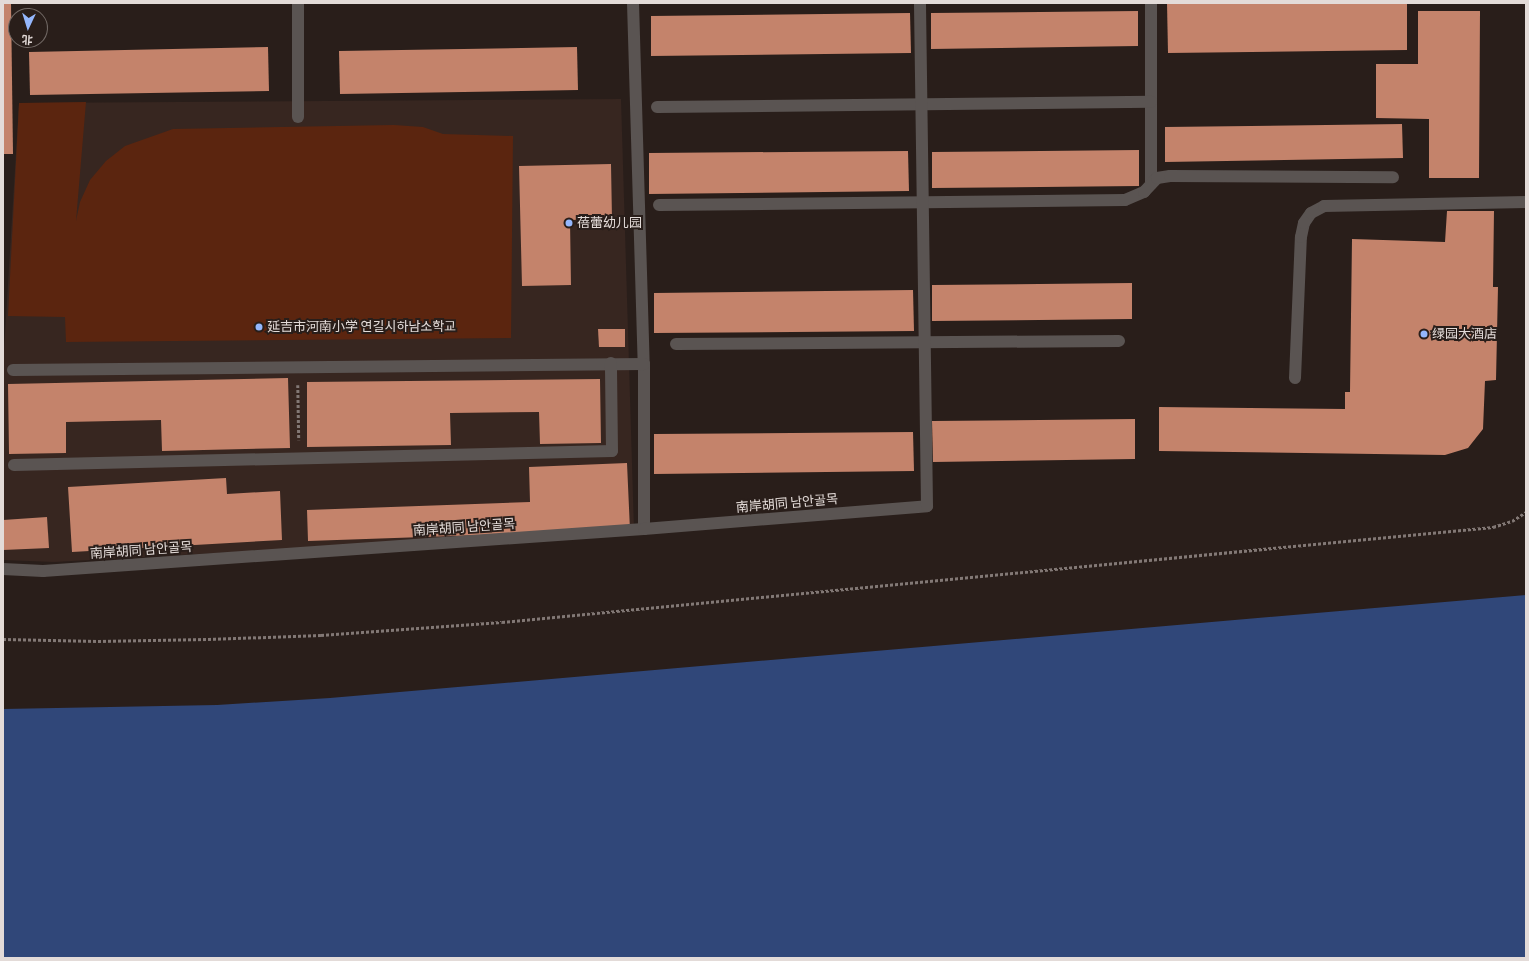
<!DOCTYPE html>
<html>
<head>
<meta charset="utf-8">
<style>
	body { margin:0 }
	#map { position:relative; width:1529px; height:961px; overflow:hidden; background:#291e1a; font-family:"Source Sans 3","Noto Sans SC","Noto Sans KR",sans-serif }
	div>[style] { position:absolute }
	.built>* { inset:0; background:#372620 }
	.green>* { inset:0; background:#5b250f }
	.water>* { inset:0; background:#304779 }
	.building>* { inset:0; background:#c4836b }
	.path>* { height:2.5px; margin-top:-1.25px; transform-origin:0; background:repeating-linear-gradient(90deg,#827875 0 3px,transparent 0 5px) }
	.minor>* { height:12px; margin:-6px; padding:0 6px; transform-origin:6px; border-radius:6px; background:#5a5452 }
	.dots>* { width:11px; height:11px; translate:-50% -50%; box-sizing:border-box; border:2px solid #291e1a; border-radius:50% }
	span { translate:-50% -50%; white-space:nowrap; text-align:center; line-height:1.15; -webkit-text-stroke:4px #291e1a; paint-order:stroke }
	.poi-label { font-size:13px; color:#e3dbd8 }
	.left { translate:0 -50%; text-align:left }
	.street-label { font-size:13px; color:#e3dbd8 }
	.frame { position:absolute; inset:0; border:4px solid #e3dbd8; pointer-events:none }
	.north { position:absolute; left:8px; top:8px; width:40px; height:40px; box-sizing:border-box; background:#291e1a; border:1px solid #736a66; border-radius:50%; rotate:184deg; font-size:11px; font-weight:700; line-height:16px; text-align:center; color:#e3dbd8 }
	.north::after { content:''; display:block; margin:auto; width:14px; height:18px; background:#94b7fd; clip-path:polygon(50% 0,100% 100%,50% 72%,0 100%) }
</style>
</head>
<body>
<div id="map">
	<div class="built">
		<div style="clip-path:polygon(621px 99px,634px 530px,54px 562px,3px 560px,3px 366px,19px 103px)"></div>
	</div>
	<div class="green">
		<div style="clip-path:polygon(86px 102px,76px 221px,80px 202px,90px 180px,106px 161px,125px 146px,173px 129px,394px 125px,423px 127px,443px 134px,513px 136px,511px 338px,66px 342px,65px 317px,8px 316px,19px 103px)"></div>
	</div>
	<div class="water">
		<div style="clip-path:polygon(1526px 595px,1526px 958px,3px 958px,3px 709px,217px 705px,330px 698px)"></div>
	</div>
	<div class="building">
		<div style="clip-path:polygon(3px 3px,11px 3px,13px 154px,3px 154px)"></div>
		<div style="clip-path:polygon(1167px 3px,1407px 3px,1407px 50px,1168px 53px)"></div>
		<div style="clip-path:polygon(1138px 11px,1138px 46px,931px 49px,931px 13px)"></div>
		<div style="clip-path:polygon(1418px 11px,1480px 11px,1479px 178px,1429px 178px,1429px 119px,1376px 118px,1376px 64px,1418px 64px)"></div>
		<div style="clip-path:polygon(910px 13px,911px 53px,651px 56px,651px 16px)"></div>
		<div style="clip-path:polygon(268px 47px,269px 91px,30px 95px,29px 52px)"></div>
		<div style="clip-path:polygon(577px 47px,578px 90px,340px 94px,339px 51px)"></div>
		<div style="clip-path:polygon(1402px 124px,1403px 158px,1165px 162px,1165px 127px)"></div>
		<div style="clip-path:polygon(1139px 150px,1139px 186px,932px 188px,932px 152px)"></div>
		<div style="clip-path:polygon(908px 151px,909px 191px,649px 194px,649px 153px)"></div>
		<div style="clip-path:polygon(611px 164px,612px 219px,570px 220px,571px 285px,522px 286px,519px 166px)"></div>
		<div style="clip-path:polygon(1447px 211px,1494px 211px,1493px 287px,1498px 287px,1496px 380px,1485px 381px,1483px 429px,1468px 448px,1445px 455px,1159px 451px,1159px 407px,1345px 409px,1345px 392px,1350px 392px,1352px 239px,1445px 242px)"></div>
		<div style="clip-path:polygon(1132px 283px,1132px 319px,932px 321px,932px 285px)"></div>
		<div style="clip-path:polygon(913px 290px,914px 331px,654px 333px,654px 293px)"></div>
		<div style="clip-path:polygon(598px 329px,625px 329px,625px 347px,599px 347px)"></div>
		<div style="clip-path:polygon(288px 378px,290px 448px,162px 451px,161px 420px,66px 422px,66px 453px,9px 454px,8px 384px)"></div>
		<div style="clip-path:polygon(600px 379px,601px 443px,540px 444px,539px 412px,450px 413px,451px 445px,307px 447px,307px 382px)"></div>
		<div style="clip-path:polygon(1135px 419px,1135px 459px,933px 462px,932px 421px)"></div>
		<div style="clip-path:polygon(913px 432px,914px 471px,654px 474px,654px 434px)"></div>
		<div style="clip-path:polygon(627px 463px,630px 530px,308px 541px,307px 510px,530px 502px,529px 467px)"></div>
		<div style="clip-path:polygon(226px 478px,227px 494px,280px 491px,282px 540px,72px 552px,68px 487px)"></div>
		<div style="clip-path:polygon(47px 517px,49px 548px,3px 550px,3px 520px)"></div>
	</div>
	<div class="path">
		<div style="left:298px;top:385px;width:55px;rotate:89deg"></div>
		<div style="left:3px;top:639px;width:95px;rotate:1.2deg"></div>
		<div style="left:98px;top:641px;width:110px;rotate:-1deg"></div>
		<div style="left:208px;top:639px;width:113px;rotate:-2deg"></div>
		<div style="left:321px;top:635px;width:181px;rotate:-4.1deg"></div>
		<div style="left:502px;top:622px;width:996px;rotate:-5.48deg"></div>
		<div style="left:1493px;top:527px;width:20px;rotate:-18deg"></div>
		<div style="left:1512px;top:521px;width:17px;rotate:-33deg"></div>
	</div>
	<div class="minor">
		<div style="left:298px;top:3px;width:114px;rotate:90deg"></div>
		<div style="left:633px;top:3px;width:361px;rotate:88.3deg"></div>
		<div style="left:644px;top:364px;width:165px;rotate:90deg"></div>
		<div style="left:1151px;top:3px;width:181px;rotate:90deg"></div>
		<div style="left:657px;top:107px;width:494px;rotate:-0.6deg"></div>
		<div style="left:659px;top:205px;width:466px;rotate:-0.6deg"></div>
		<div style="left:1125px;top:200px;width:21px;rotate:-23deg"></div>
		<div style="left:1144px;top:192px;width:19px;rotate:-47deg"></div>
		<div style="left:1157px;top:178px;width:13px;rotate:-9deg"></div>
		<div style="left:1170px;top:176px;width:223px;rotate:0.3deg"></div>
		<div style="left:676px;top:344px;width:443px;rotate:-0.4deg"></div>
		<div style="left:13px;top:370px;width:631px;rotate:-0.54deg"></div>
		<div style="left:1295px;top:378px;width:141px;rotate:-87.6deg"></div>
		<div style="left:1301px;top:237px;width:14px;rotate:-78deg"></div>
		<div style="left:1304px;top:223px;width:12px;rotate:-55deg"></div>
		<div style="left:1311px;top:213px;width:15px;rotate:-28deg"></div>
		<div style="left:1324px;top:206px;width:202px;rotate:-1.1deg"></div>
		<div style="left:14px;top:465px;width:598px;rotate:-1.34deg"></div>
		<div style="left:612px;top:451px;width:88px;rotate:-90.7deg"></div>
		<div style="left:3px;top:569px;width:40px;rotate:2.9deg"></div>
		<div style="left:43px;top:571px;width:602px;rotate:-4deg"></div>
		<div style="left:644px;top:529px;width:284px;rotate:-4.6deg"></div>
		<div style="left:927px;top:506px;width:503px;rotate:-90.8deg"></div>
	</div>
	<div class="dots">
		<div style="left:569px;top:223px;background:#94b7fd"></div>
		<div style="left:259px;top:327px;background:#94b7fd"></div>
		<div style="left:1424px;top:334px;background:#94b7fd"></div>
	</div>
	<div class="poi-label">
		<span class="left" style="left:577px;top:223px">蓓蕾幼儿园</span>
		<span class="left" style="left:267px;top:327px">延吉市河南小学 연길시하남소학교</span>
		<span class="left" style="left:1432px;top:334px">绿园大酒店</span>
	</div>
	<div class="street-label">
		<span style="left:787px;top:504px;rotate:-5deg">南岸胡同 남안골목</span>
		<span style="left:464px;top:528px;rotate:-4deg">南岸胡同 남안골목</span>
		<span style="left:141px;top:551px;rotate:-4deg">南岸胡同 남안골목</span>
	</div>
	<div class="frame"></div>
	<div class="north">北</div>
</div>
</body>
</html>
